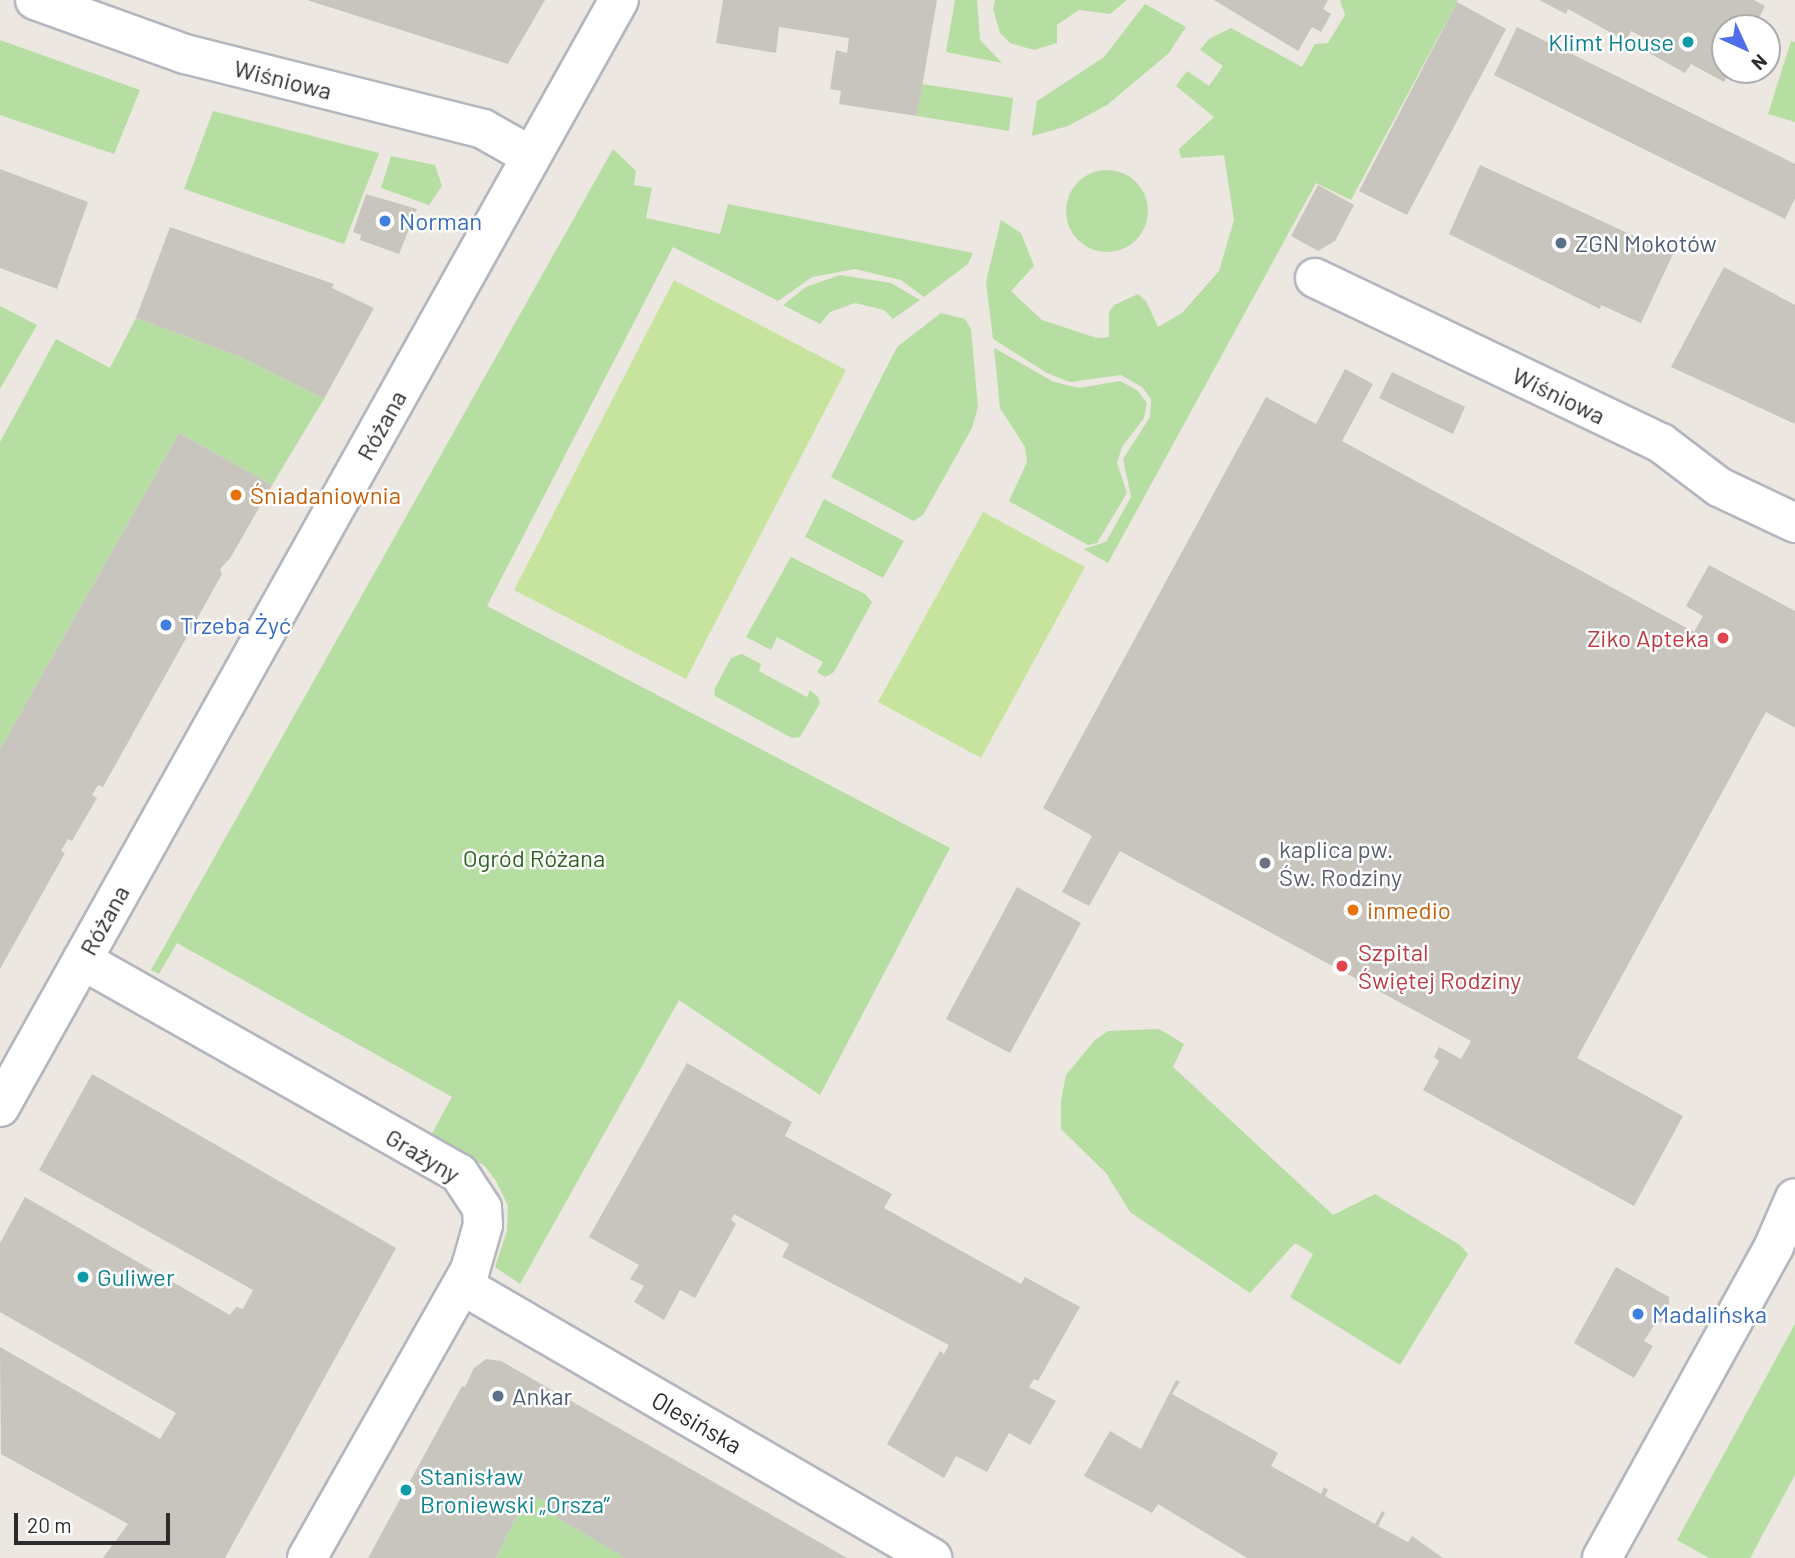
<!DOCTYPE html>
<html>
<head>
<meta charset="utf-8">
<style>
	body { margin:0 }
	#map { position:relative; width:1795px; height:1558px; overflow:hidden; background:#ece7e0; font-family:Barlow,sans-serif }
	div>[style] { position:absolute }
	.green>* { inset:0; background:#b7dea2 }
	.round { border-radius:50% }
	.pitch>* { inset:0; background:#c7e49f }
	.building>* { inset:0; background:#c8c5be }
	.roads { filter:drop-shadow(2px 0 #b3b6be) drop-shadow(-2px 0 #b3b6be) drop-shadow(0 2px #b3b6be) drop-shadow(0 -2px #b3b6be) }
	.street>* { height:38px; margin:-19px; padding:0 19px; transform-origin:19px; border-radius:19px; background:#fff }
	.secondary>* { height:38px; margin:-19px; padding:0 19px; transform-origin:19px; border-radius:19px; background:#fff }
	.dots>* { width:19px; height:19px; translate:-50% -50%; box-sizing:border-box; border:4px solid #fff; border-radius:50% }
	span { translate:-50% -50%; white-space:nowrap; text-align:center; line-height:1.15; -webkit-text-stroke:5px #fff; paint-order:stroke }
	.culture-label { font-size:24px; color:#0d838f }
	.right { translate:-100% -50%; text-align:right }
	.left { translate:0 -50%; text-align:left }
	.street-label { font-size:24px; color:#2c2c2c }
	.shop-label { font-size:24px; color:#366cbe }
	.service-label { font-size:24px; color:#4e5e75 }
	.food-label { font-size:24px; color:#c56008 }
	.health-label { font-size:24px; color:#be3a42 }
	.worship-label { font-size:24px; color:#5b616d }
	.park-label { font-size:24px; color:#306422 }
	.north { position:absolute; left:1711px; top:14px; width:70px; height:70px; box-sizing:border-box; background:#fff; border:2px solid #ababab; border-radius:50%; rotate:135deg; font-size:19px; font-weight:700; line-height:28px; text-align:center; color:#2c2c2c }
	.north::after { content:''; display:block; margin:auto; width:24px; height:32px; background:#506eea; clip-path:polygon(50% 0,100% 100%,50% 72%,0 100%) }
	.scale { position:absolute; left:14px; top:1513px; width:156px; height:32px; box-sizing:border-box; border:4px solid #2c2c2c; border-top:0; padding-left:9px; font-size:21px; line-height:24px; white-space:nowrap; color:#2c2c2c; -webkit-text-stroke:5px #fff; paint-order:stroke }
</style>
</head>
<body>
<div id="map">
	<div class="green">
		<div style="clip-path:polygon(955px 0,977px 0,980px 40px,1002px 63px,946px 52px)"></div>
		<div style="clip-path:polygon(995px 0,1127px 0,1110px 14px,1079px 10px,1057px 25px,1057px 43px,1034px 50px,1010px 43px,1000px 33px,993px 9px)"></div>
		<div style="clip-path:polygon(1340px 0,1458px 0,1351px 200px,1316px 183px,1108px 563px,1083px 549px,1106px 542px,1131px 497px,1123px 459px,1150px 417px,1151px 399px,1142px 387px,1121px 375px,1070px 382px,1047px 373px,993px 339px,986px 282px,1001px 220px,1021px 233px,1034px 266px,1011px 291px,1042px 320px,1097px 338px,1109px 337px,1109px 312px,1114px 305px,1138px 294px,1146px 301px,1158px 327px,1182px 313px,1219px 271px,1234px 220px,1224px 155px,1181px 158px,1179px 149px,1214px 117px,1176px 86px,1187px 71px,1209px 86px,1223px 66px,1200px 50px,1209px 39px,1231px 28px,1302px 67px,1315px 44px,1328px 43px,1345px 15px)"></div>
		<div style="clip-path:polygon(1145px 4px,1186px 27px,1169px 53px,1107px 105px,1068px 126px,1032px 136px,1037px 101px,1104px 57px)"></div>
		<div style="clip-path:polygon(0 40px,140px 90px,114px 154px,0 115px)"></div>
		<div style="clip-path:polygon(1791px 41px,1795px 42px,1795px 122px,1768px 114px)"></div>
		<div style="clip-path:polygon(922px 84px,1013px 98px,1009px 131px,917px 116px)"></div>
		<div style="clip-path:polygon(213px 111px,379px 153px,344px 244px,184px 189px)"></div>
		<div style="clip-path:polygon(613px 149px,636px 171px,634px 185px,652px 188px,646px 218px,720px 234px,728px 204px,973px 253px,968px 264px,924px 297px,901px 280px,855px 269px,812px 277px,778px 301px,673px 247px,487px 606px,950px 848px,820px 1095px,679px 1000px,520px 1284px,495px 1267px,507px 1231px,508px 1206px,496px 1181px,485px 1166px,431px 1135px,452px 1097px,177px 943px,159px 974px,151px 970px)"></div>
		<div style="clip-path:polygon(391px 156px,435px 165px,442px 186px,429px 205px,381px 188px)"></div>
		<div class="round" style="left:1066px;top:170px;width:82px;height:82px"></div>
		<div style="clip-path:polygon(840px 275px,891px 283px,920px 300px,893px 319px,884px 310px,855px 303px,830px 312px,820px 324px,783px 305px,806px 287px)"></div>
		<div style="clip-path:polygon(0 306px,37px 325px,0 389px)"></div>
		<div style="clip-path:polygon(941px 313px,965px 319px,971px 329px,978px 407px,972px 428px,923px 515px,914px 521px,831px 477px,897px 347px)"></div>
		<div style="clip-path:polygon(136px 318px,241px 357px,324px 399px,272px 485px,179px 433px,0 749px,0 442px,56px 339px,110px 368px)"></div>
		<div style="clip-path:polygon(994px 348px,1054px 382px,1079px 388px,1120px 381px,1137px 390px,1147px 403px,1144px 418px,1122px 447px,1117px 463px,1127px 493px,1097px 543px,1088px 545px,1009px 501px,1027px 462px,1025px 447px,1000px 408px)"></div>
		<div style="clip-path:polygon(824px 499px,904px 541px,883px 578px,805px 537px)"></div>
		<div style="clip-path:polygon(791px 557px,865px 594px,872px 602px,834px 672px,825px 677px,817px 672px,823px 662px,777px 637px,771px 650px,746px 637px)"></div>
		<div style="clip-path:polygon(742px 654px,761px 664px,759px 671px,807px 697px,810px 690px,818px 697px,820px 703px,800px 737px,792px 738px,715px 696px,714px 690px,731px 658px)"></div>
		<div style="clip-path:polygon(1159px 1029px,1184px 1044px,1173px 1067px,1333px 1215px,1375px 1194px,1460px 1245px,1468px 1254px,1400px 1365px,1290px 1297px,1313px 1254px,1295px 1243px,1250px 1293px,1130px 1212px,1106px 1173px,1061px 1129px,1061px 1101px,1066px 1075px,1095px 1040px,1108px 1031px)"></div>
		<div style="clip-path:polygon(1795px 1324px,1795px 1475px,1750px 1558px,1709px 1558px,1677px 1540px)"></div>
		<div style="clip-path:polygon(539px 1498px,547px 1503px,544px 1510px,625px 1558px,496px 1558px,523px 1503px)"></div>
	</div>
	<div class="pitch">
		<div style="clip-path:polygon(674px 280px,846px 370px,686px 679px,514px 590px)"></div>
		<div style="clip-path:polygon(983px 512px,1085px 567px,981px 758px,878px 702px)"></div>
	</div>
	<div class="building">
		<div style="clip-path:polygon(307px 0,545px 0,508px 64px)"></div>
		<div style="clip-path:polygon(723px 0,937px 0,917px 116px,839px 104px,841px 91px,830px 89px,836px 50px,847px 53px,849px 38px,779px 27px,776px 53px,716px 43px)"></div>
		<div style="clip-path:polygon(1214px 0,1328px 0,1323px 9px,1331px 14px,1321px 32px,1312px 27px,1298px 51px)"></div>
		<div style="clip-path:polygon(1539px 0,1754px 0,1765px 6px,1754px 28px,1725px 28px,1725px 70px,1730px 70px,1724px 82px,1691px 64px,1685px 73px,1649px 53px,1654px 43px,1631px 31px,1626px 41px,1568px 9px,1566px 14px)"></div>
		<div style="clip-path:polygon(1457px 2px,1506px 29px,1407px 215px,1359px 191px)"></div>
		<div style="clip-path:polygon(1517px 27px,1795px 164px,1795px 198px,1785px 219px,1494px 75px)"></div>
		<div style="clip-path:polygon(1480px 165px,1673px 254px,1641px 323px,1601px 305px,1600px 309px,1449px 234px)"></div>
		<div style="clip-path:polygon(0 169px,88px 202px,57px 289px,0 268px)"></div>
		<div style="clip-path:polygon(1318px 185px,1354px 205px,1335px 241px,1318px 251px,1291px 236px)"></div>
		<div style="clip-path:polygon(366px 194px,417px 209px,399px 254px,360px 240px,361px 235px,353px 232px)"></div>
		<div style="clip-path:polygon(170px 227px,334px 284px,332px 288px,374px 308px,324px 399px,241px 357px,136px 318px)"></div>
		<div style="clip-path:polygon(1724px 267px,1795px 305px,1795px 424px,1671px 367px)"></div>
		<div style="clip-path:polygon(1345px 369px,1373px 384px,1342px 441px,1694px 632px,1703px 616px,1686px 606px,1709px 565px,1795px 611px,1795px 728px,1766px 712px,1577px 1058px,1683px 1116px,1634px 1206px,1423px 1090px,1439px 1061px,1434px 1057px,1439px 1047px,1461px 1059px,1471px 1041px,1120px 851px,1089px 906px,1062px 892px,1092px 836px,1043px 808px,1266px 397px,1316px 424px)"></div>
		<div style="clip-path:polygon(1392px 372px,1465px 407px,1453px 434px,1379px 398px)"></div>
		<div style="clip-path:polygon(179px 433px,272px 485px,231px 557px,220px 569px,222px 574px,103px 787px,98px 785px,92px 795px,97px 798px,72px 841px,68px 839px,61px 851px,65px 853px,0 969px,0 749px)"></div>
		<div style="clip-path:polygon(1017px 887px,1081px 923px,1010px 1053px,946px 1019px)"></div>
		<div style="clip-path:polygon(687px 1063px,792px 1122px,785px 1136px,892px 1194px,884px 1208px,1021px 1284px,1025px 1277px,1080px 1307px,1038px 1381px,1034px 1379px,1029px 1387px,1056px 1401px,1030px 1445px,1009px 1433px,987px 1472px,956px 1456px,944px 1478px,887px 1444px,940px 1351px,944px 1354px,949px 1345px,782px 1257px,789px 1244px,734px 1214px,731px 1220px,736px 1224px,695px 1298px,680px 1290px,664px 1320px,634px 1302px,644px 1286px,630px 1279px,639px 1265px,589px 1237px)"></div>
		<div style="clip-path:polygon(92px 1074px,396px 1248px,225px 1558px,103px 1558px,128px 1524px,1px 1454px,0 1347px,160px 1439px,176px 1413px,0 1312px,0 1243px,25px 1197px,230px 1315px,236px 1307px,243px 1309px,253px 1290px,39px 1170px)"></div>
		<div style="clip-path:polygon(1616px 1267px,1669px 1297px,1669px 1317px,1654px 1325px,1644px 1341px,1653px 1346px,1634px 1378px,1574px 1343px)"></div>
		<div style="clip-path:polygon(486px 1359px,501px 1361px,847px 1558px,625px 1558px,544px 1510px,547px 1503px,539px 1498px,523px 1503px,496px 1558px,368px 1558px,462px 1386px,465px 1387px,474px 1368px)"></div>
		<div style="clip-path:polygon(1176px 1380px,1180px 1382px,1172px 1394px,1278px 1453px,1271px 1466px,1321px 1494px,1324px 1487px,1328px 1490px,1325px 1496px,1375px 1524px,1382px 1511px,1385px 1513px,1378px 1526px,1408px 1542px,1412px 1536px,1443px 1558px,1247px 1558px,1158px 1504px,1152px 1513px,1084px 1476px,1110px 1431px,1141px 1449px)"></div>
	</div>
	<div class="roads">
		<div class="street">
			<div style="left:35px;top:0;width:159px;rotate:19.8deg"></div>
			<div style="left:185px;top:54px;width:307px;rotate:14.1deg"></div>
			<div style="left:483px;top:129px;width:55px;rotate:29.4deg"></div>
			<div style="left:1315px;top:278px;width:383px;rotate:25.5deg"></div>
			<div style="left:1661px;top:443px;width:73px;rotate:37.2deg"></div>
			<div style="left:1719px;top:487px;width:84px;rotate:25.3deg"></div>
			<div style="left:82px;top:960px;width:433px;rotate:29.5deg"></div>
			<div style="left:459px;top:1173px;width:42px;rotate:56.7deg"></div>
			<div style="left:482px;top:1208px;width:17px;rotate:87deg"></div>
			<div style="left:483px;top:1225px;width:47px;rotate:106.1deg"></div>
			<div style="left:470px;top:1270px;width:331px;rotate:119.5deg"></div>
			<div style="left:0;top:1107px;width:1268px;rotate:-60.79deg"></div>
			<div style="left:462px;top:1285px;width:544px;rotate:30.15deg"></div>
		</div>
		<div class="secondary">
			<div style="left:1602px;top:1558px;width:356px;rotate:-61.1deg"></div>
			<div style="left:1774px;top:1246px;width:52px;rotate:-66.4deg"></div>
		</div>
	</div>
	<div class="dots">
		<div style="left:1688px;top:42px;background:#0f9aa8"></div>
		<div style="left:385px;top:221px;background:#3f7fe0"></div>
		<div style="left:1561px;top:243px;background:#5c6f8a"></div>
		<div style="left:236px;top:495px;background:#e8710a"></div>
		<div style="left:166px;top:625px;background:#3f7fe0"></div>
		<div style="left:1723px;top:638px;background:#e0444e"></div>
		<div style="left:1265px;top:863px;background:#6b7280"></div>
		<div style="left:1353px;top:910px;background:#e8710a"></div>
		<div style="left:1342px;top:966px;background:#e0444e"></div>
		<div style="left:83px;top:1277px;background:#0f9aa8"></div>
		<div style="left:1638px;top:1314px;background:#3f7fe0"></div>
		<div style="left:498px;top:1396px;background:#5c6f8a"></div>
		<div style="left:406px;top:1490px;background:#0f9aa8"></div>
	</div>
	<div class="culture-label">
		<span class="right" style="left:1674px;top:42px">Klimt House</span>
		<span class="left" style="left:97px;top:1277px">Guliwer</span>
		<span class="left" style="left:420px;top:1490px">Stanisław<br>Broniewski „Orsza”</span>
	</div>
	<div class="street-label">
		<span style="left:283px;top:79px;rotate:14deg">Wiśniowa</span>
		<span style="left:1559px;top:395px;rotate:26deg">Wiśniowa</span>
		<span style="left:381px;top:425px;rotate:-61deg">Różana</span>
		<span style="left:104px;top:920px;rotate:-61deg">Różana</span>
		<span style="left:423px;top:1155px;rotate:31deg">Grażyny</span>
		<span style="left:697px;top:1422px;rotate:30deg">Olesińska</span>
	</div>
	<div class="shop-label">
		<span class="left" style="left:399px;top:221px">Norman</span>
		<span class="left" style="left:180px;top:625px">Trzeba Żyć</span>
		<span class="left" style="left:1652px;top:1314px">Madalińska</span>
	</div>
	<div class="service-label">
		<span class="left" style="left:1575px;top:243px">ZGN Mokotów</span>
		<span class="left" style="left:512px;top:1396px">Ankar</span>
	</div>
	<div class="food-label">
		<span class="left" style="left:250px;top:495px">Śniadaniownia</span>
		<span class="left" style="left:1367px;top:910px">inmedio</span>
	</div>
	<div class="health-label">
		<span class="right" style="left:1709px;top:638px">Ziko Apteka</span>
		<span class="left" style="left:1358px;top:966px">Szpital<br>Świętej Rodziny</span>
	</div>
	<div class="worship-label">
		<span class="left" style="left:1279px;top:863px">kaplica pw.<br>Św. Rodziny</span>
	</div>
	<div class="park-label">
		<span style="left:534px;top:858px">Ogród Różana</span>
	</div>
	<div class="north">N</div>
	<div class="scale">20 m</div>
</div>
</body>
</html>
